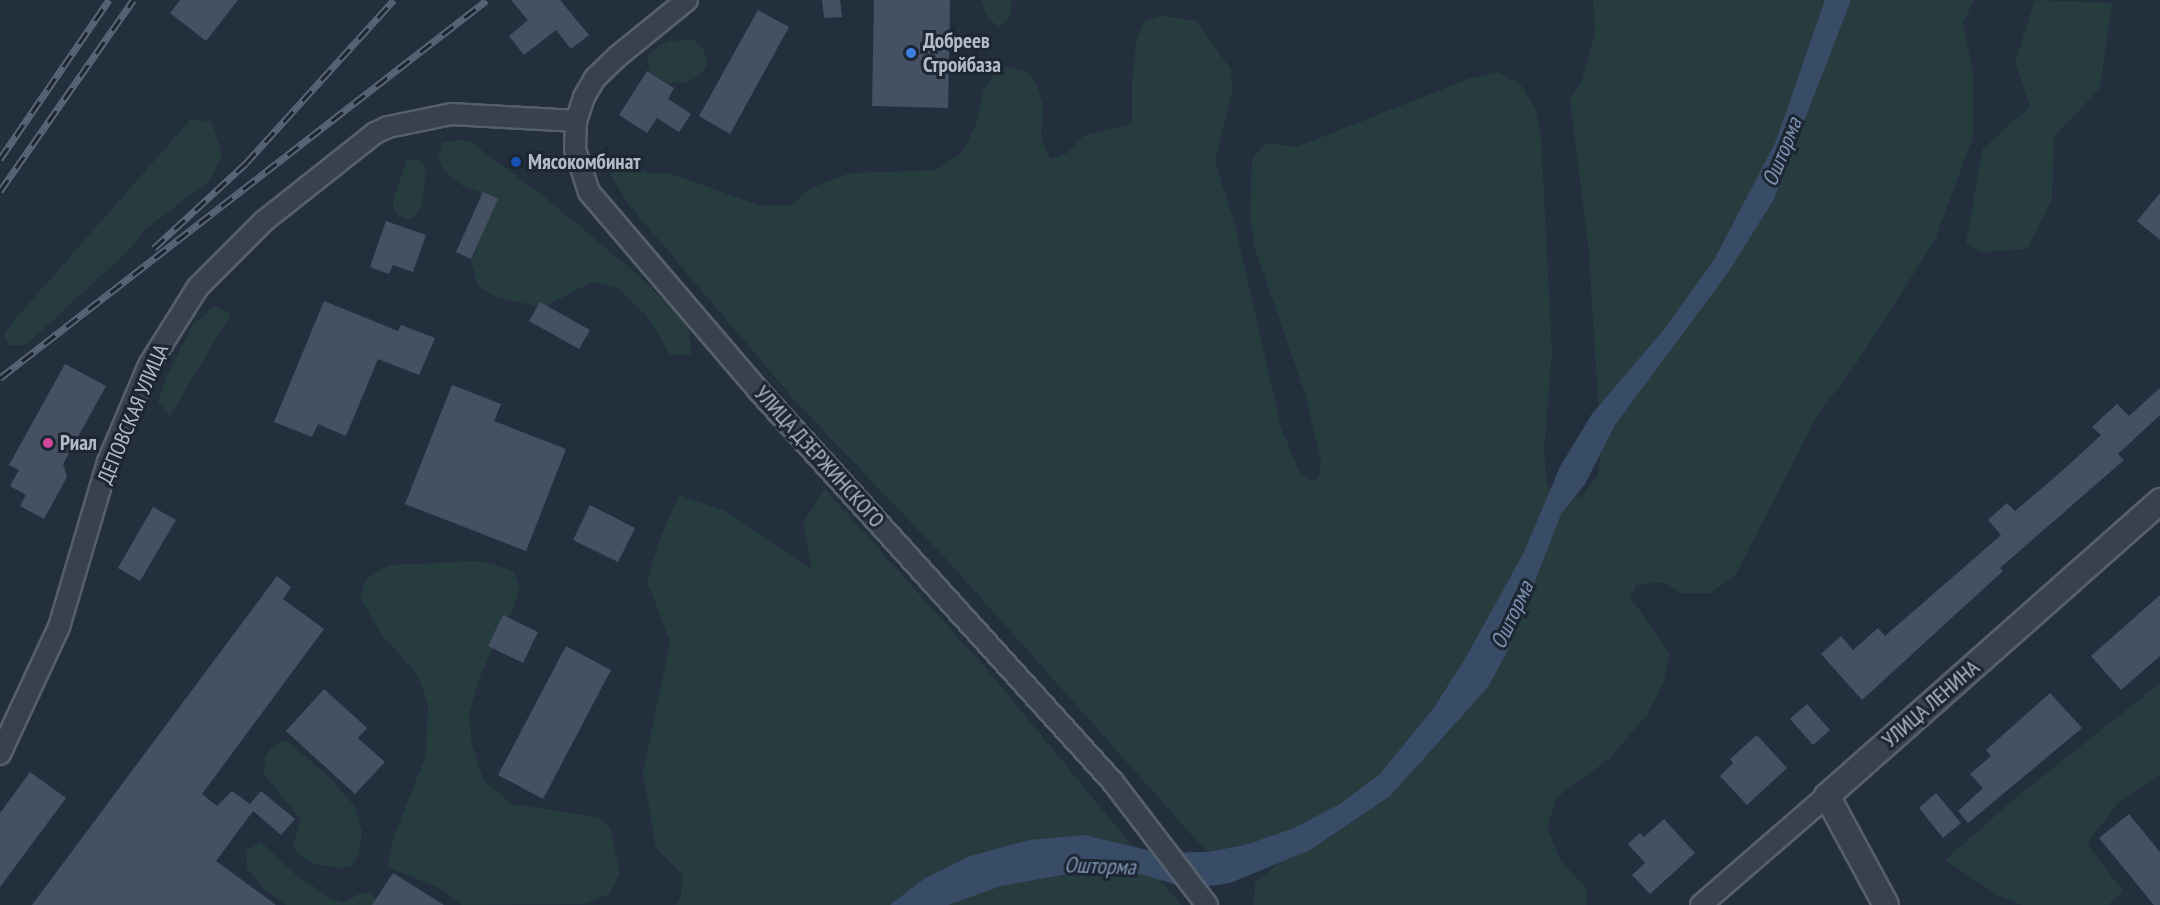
<!DOCTYPE html>
<html>
<head>
<meta charset="utf-8">
<style>
	body { margin:0 }
	#map { position:relative; width:2160px; height:905px; overflow:hidden; background:#242f3e; font-family:"PT Sans Narrow",sans-serif }
	div>[style] { position:absolute }
	.green>* { inset:0; background:#263c3f }
	.water>* { inset:0; background:#394c67 }
	.building>* { inset:0; background:#455162 }
	.roads { filter:drop-shadow(2px 0 #565f6c) drop-shadow(-2px 0 #565f6c) drop-shadow(0 2px #565f6c) drop-shadow(0 -2px #565f6c) }
	.minor>* { height:20px; margin:-10px; padding:0 10px; transform-origin:10px; border-radius:10px; background:#38414e }
	.tertiary>* { height:24px; margin:-12px; padding:0 12px; transform-origin:12px; border-radius:12px; background:#38414e }
	.rail>* { height:7px; margin-top:-3.5px; transform-origin:0; background:repeating-linear-gradient(90deg,#1d2633 0 14px,#5a6575 0 28px); box-sizing:border-box; border-block:2px solid #5a6575 }
	.dots>* { width:16px; height:16px; translate:-50% -50%; box-sizing:border-box; border:3px solid #1d2633; border-radius:50% }
	span { translate:-50% -50%; white-space:nowrap; text-align:center; line-height:1.15; -webkit-text-stroke:6px #1d2633; paint-order:stroke }
	.poi-label { font-size:21px; color:#b4bcc9; font-weight:700 }
	.left { translate:0 -50%; text-align:left }
	.street-label { font-size:21px; color:#b4bcc9 }
	.water-label { font-size:22px; color:#7c92b1; font-style:italic }
</style>
</head>
<body>
<div id="map">
	<div class="green">
		<div style="clip-path:polygon(981px 0,1012px 0,1010px 16px,1000px 27px,988px 19px)"></div>
		<div style="clip-path:polygon(1593px 0,1974px 0,1963px 23px,1973px 72px,1973px 136px,1935px 240px,1856px 364px,1817px 416px,1736px 574px,1711px 593px,1682px 593px,1663px 582px,1637px 585px,1630px 597px,1669px 653px,1664px 682px,1647px 715px,1609px 759px,1557px 797px,1547px 827px,1560px 860px,1587px 889px,1586px 905px,1254px 905px,1255px 883px,1278px 863px,1280px 851px,1245px 845px,1207px 852px,947px 560px,797px 403px,630px 206px,611px 176px,615px 166px,625px 164px,649px 173px,669px 173px,761px 206px,791px 205px,811px 188px,850px 173px,936px 170px,962px 153px,977px 122px,983px 89px,997px 72px,1008px 67px,1028px 73px,1036px 83px,1043px 105px,1041px 138px,1050px 159px,1067px 153px,1083px 136px,1132px 124px,1132px 80px,1137px 38px,1144px 22px,1162px 16px,1197px 21px,1231px 70px,1232px 92px,1215px 162px,1234px 221px,1281px 427px,1299px 471px,1312px 482px,1319px 476px,1321px 462px,1305px 393px,1255px 249px,1250px 219px,1252px 159px,1265px 143px,1297px 147px,1468px 79px,1498px 72px,1521px 85px,1535px 108px,1541px 137px,1552px 351px,1544px 451px,1547px 486px,1564px 501px,1582px 496px,1598px 475px,1601px 449px,1589px 254px,1570px 98px,1582px 80px,1595px 34px)"></div>
		<div style="clip-path:polygon(2035px 0,2112px 3px,2100px 88px,2054px 137px,2052px 199px,2027px 249px,1981px 252px,1966px 244px,1982px 150px,2030px 106px,2015px 62px)"></div>
		<div style="clip-path:polygon(694px 40px,703px 48px,708px 63px,700px 76px,687px 82px,668px 83px,649px 71px,648px 56px,660px 45px,669px 41px)"></div>
		<div style="clip-path:polygon(191px 119px,212px 122px,222px 156px,209px 181px,143px 231px,130px 249px,35px 337px,23px 345px,8px 345px,4px 334px,17px 317px)"></div>
		<div style="clip-path:polygon(456px 140px,469px 141px,551px 202px,639px 276px,681px 317px,689px 331px,691px 354px,671px 355px,644px 313px,617px 288px,592px 282px,542px 308px,498px 297px,479px 287px,471px 263px,489px 206px,479px 191px,463px 186px,443px 170px,438px 157px,442px 143px)"></div>
		<div style="clip-path:polygon(407px 160px,418px 160px,425px 165px,426px 173px,422px 205px,413px 218px,404px 219px,394px 211px,393px 200px)"></div>
		<div style="clip-path:polygon(214px 306px,231px 314px,170px 416px,158px 402px,168px 373px,192px 326px)"></div>
		<div style="clip-path:polygon(825px 489px,989px 672px,1181px 905px,676px 905px,681px 897px,682px 874px,656px 848px,643px 772px,670px 642px,647px 581px,660px 539px,679px 495px,726px 511px,812px 570px,803px 523px)"></div>
		<div style="clip-path:polygon(480px 561px,513px 571px,520px 587px,512px 612px,482px 671px,469px 713px,472px 745px,483px 779px,511px 804px,598px 817px,610px 828px,620px 872px,610px 894px,583px 904px,462px 905px,440px 888px,387px 867px,394px 836px,426px 755px,428px 704px,417px 674px,383px 636px,360px 599px,366px 579px,389px 565px)"></div>
		<div style="clip-path:polygon(2160px 683px,2160px 774px,2117px 804px,2087px 844px,2123px 891px,2108px 905px,2023px 905px,2001px 897px,1945px 860px,2012px 801px)"></div>
		<div style="clip-path:polygon(283px 741px,289px 742px,334px 782px,355px 807px,362px 831px,359px 854px,351px 866px,338px 868px,314px 864px,297px 854px,293px 844px,301px 820px,264px 774px,265px 757px,272px 747px)"></div>
		<div style="clip-path:polygon(261px 842px,295px 874px,332px 899px,344px 903px,359px 894px,370px 893px,379px 905px,286px 905px,263px 888px,247px 869px,246px 851px)"></div>
	</div>
	<div class="water">
		<div style="clip-path:polygon(1825px 0,1851px 0,1774px 199px,1727px 274px,1615px 425px,1585px 484px,1561px 514px,1509px 648px,1488px 687px,1390px 796px,1310px 850px,1230px 883px,1203px 887px,1174px 884px,1140px 874px,1073px 873px,1001px 886px,948px 905px,890px 905px,924px 879px,970px 856px,1029px 840px,1084px 835px,1160px 853px,1207px 852px,1245px 845px,1292px 829px,1340px 804px,1380px 774px,1433px 709px,1465px 659px,1523px 554px,1560px 467px,1592px 414px,1666px 327px,1714px 260px,1776px 141px)"></div>
	</div>
	<div class="building">
		<div style="clip-path:polygon(180px 0,238px 0,206px 41px,170px 13px)"></div>
		<div style="clip-path:polygon(511px 0,560px 0,589px 35px,571px 49px,556px 30px,524px 55px,509px 36px,528px 20px)"></div>
		<div style="clip-path:polygon(822px 0,840px 0,842px 17px,824px 18px)"></div>
		<div style="clip-path:polygon(874px 0,950px 0,948px 108px,872px 106px)"></div>
		<div style="clip-path:polygon(758px 10px,789px 27px,730px 134px,699px 116px)"></div>
		<div style="clip-path:polygon(647px 71px,674px 88px,668px 99px,691px 114px,679px 132px,657px 118px,647px 133px,619px 115px)"></div>
		<div style="clip-path:polygon(483px 192px,498px 199px,471px 259px,456px 252px)"></div>
		<div style="clip-path:polygon(2160px 193px,2160px 240px,2137px 221px)"></div>
		<div style="clip-path:polygon(386px 221px,426px 235px,413px 272px,393px 265px,389px 274px,370px 267px)"></div>
		<div style="clip-path:polygon(324px 301px,398px 331px,401px 325px,435px 338px,419px 375px,378px 359px,346px 436px,318px 424px,312px 437px,274px 422px)"></div>
		<div style="clip-path:polygon(540px 302px,590px 330px,579px 349px,529px 321px)"></div>
		<div style="clip-path:polygon(65px 364px,106px 386px,63px 464px,67px 477px,44px 519px,20px 506px,26px 495px,10px 486px,19px 470px,9px 465px)"></div>
		<div style="clip-path:polygon(452px 385px,501px 404px,494px 421px,566px 449px,526px 551px,405px 504px)"></div>
		<div style="clip-path:polygon(2160px 388px,2160px 415px,2118px 454px,2124px 460px,2000px 568px,2003px 571px,1862px 700px,1821px 654px,1841px 636px,1853px 650px,1878px 628px,1885px 636px,2001px 535px,1988px 520px,2007px 503px,2015px 511px,2062px 471px,2101px 435px,2092px 427px,2117px 404px,2129px 416px)"></div>
		<div style="clip-path:polygon(590px 505px,635px 528px,618px 562px,573px 540px)"></div>
		<div style="clip-path:polygon(153px 507px,176px 520px,140px 581px,118px 568px)"></div>
		<div style="clip-path:polygon(277px 576px,291px 587px,283px 599px,324px 629px,202px 794px,217px 806px,232px 791px,250px 804px,261px 791px,295px 819px,281px 835px,253px 811px,216px 861px,276px 905px,32px 905px)"></div>
		<div style="clip-path:polygon(2160px 595px,2160px 656px,2121px 690px,2091px 656px)"></div>
		<div style="clip-path:polygon(503px 615px,538px 632px,523px 663px,488px 646px)"></div>
		<div style="clip-path:polygon(566px 646px,611px 670px,543px 799px,498px 775px)"></div>
		<div style="clip-path:polygon(324px 689px,367px 728px,358px 738px,385px 762px,355px 794px,286px 731px)"></div>
		<div style="clip-path:polygon(2050px 693px,2082px 728px,1968px 823px,1958px 811px,1983px 788px,1970px 774px,1991px 756px,1986px 750px)"></div>
		<div style="clip-path:polygon(1807px 704px,1830px 730px,1813px 745px,1790px 719px)"></div>
		<div style="clip-path:polygon(1757px 735px,1787px 768px,1747px 805px,1720px 776px,1733px 763px,1730px 759px)"></div>
		<div style="clip-path:polygon(30px 772px,66px 798px,0 887px,0 813px)"></div>
		<div style="clip-path:polygon(1936px 793px,1961px 823px,1943px 838px,1919px 808px)"></div>
		<div style="clip-path:polygon(2129px 814px,2160px 852px,2160px 905px,2154px 905px,2099px 838px)"></div>
		<div style="clip-path:polygon(1664px 819px,1695px 853px,1650px 894px,1632px 875px,1645px 863px,1628px 844px,1640px 833px,1644px 837px)"></div>
		<div style="clip-path:polygon(393px 873px,444px 905px,372px 905px)"></div>
	</div>
	<div class="roads">
		<div class="minor">
			<div style="left:687px;top:0;width:89px;rotate:140.9deg"></div>
			<div style="left:618px;top:56px;width:32px;rotate:136deg"></div>
			<div style="left:595px;top:78px;width:22px;rotate:120deg"></div>
			<div style="left:584px;top:97px;width:25px;rotate:108deg"></div>
			<div style="left:576px;top:121px;width:28px;rotate:92deg"></div>
			<div style="left:575px;top:149px;width:45px;rotate:72deg"></div>
			<div style="left:589px;top:192px;width:259px;rotate:49.5deg"></div>
			<div style="left:757px;top:389px;width:530px;rotate:47.83deg"></div>
			<div style="left:1113px;top:782px;width:155px;rotate:52.6deg"></div>
			<div style="left:0;top:754px;width:140px;rotate:-65.1deg"></div>
			<div style="left:59px;top:627px;width:172px;rotate:-73.5deg"></div>
			<div style="left:108px;top:462px;width:105px;rotate:-67.1deg"></div>
			<div style="left:149px;top:365px;width:92px;rotate:-57.9deg"></div>
			<div style="left:198px;top:287px;width:93px;rotate:-45deg"></div>
			<div style="left:264px;top:221px;width:142px;rotate:-38.4deg"></div>
			<div style="left:375px;top:133px;width:14px;rotate:-25deg"></div>
			<div style="left:388px;top:127px;width:65px;rotate:-11.5deg"></div>
			<div style="left:452px;top:114px;width:124px;rotate:3.2deg"></div>
			<div style="left:1701px;top:905px;width:167px;rotate:-40.9deg"></div>
		</div>
		<div class="tertiary">
			<div style="left:1886px;top:905px;width:124px;rotate:-118.4deg"></div>
			<div style="left:1827px;top:796px;width:445px;rotate:-41.5deg"></div>
		</div>
	</div>
	<div class="rail">
		<div style="left:0;top:159px;width:193px;rotate:-55.6deg"></div>
		<div style="left:0;top:191px;width:233px;rotate:-55.1deg"></div>
		<div style="left:154px;top:248px;width:125px;rotate:-42.7deg"></div>
		<div style="left:246px;top:163px;width:220px;rotate:-47.8deg"></div>
		<div style="left:0;top:378px;width:616px;rotate:-37.82deg"></div>
	</div>
	<div class="dots">
		<div style="left:911px;top:53px;background:#3f7fe0"></div>
		<div style="left:516px;top:162px;background:#1a4fb4"></div>
		<div style="left:48px;top:443px;background:#d1479c"></div>
	</div>
	<div class="poi-label">
		<span class="left" style="left:923px;top:53px">Добреев<br>Стройбаза</span>
		<span class="left" style="left:528px;top:162px">Мясокомбинат</span>
		<span class="left" style="left:60px;top:443px">Риал</span>
	</div>
	<div class="street-label">
		<span style="left:133px;top:414px;rotate:-67deg">ДЕПОВСКАЯ УЛИЦА</span>
		<span style="left:819px;top:457px;rotate:48deg">УЛИЦА ДЗЕРЖИНСКОГО</span>
		<span style="left:1931px;top:704px;rotate:-41deg">УЛИЦА ЛЕНИНА</span>
	</div>
	<div class="water-label">
		<span style="left:1782px;top:152px;rotate:-68deg">Ошторма</span>
		<span style="left:1512px;top:615px;rotate:-65deg">Ошторма</span>
		<span style="left:1100px;top:866px;rotate:2deg">Ошторма</span>
	</div>
</div>
</body>
</html>
